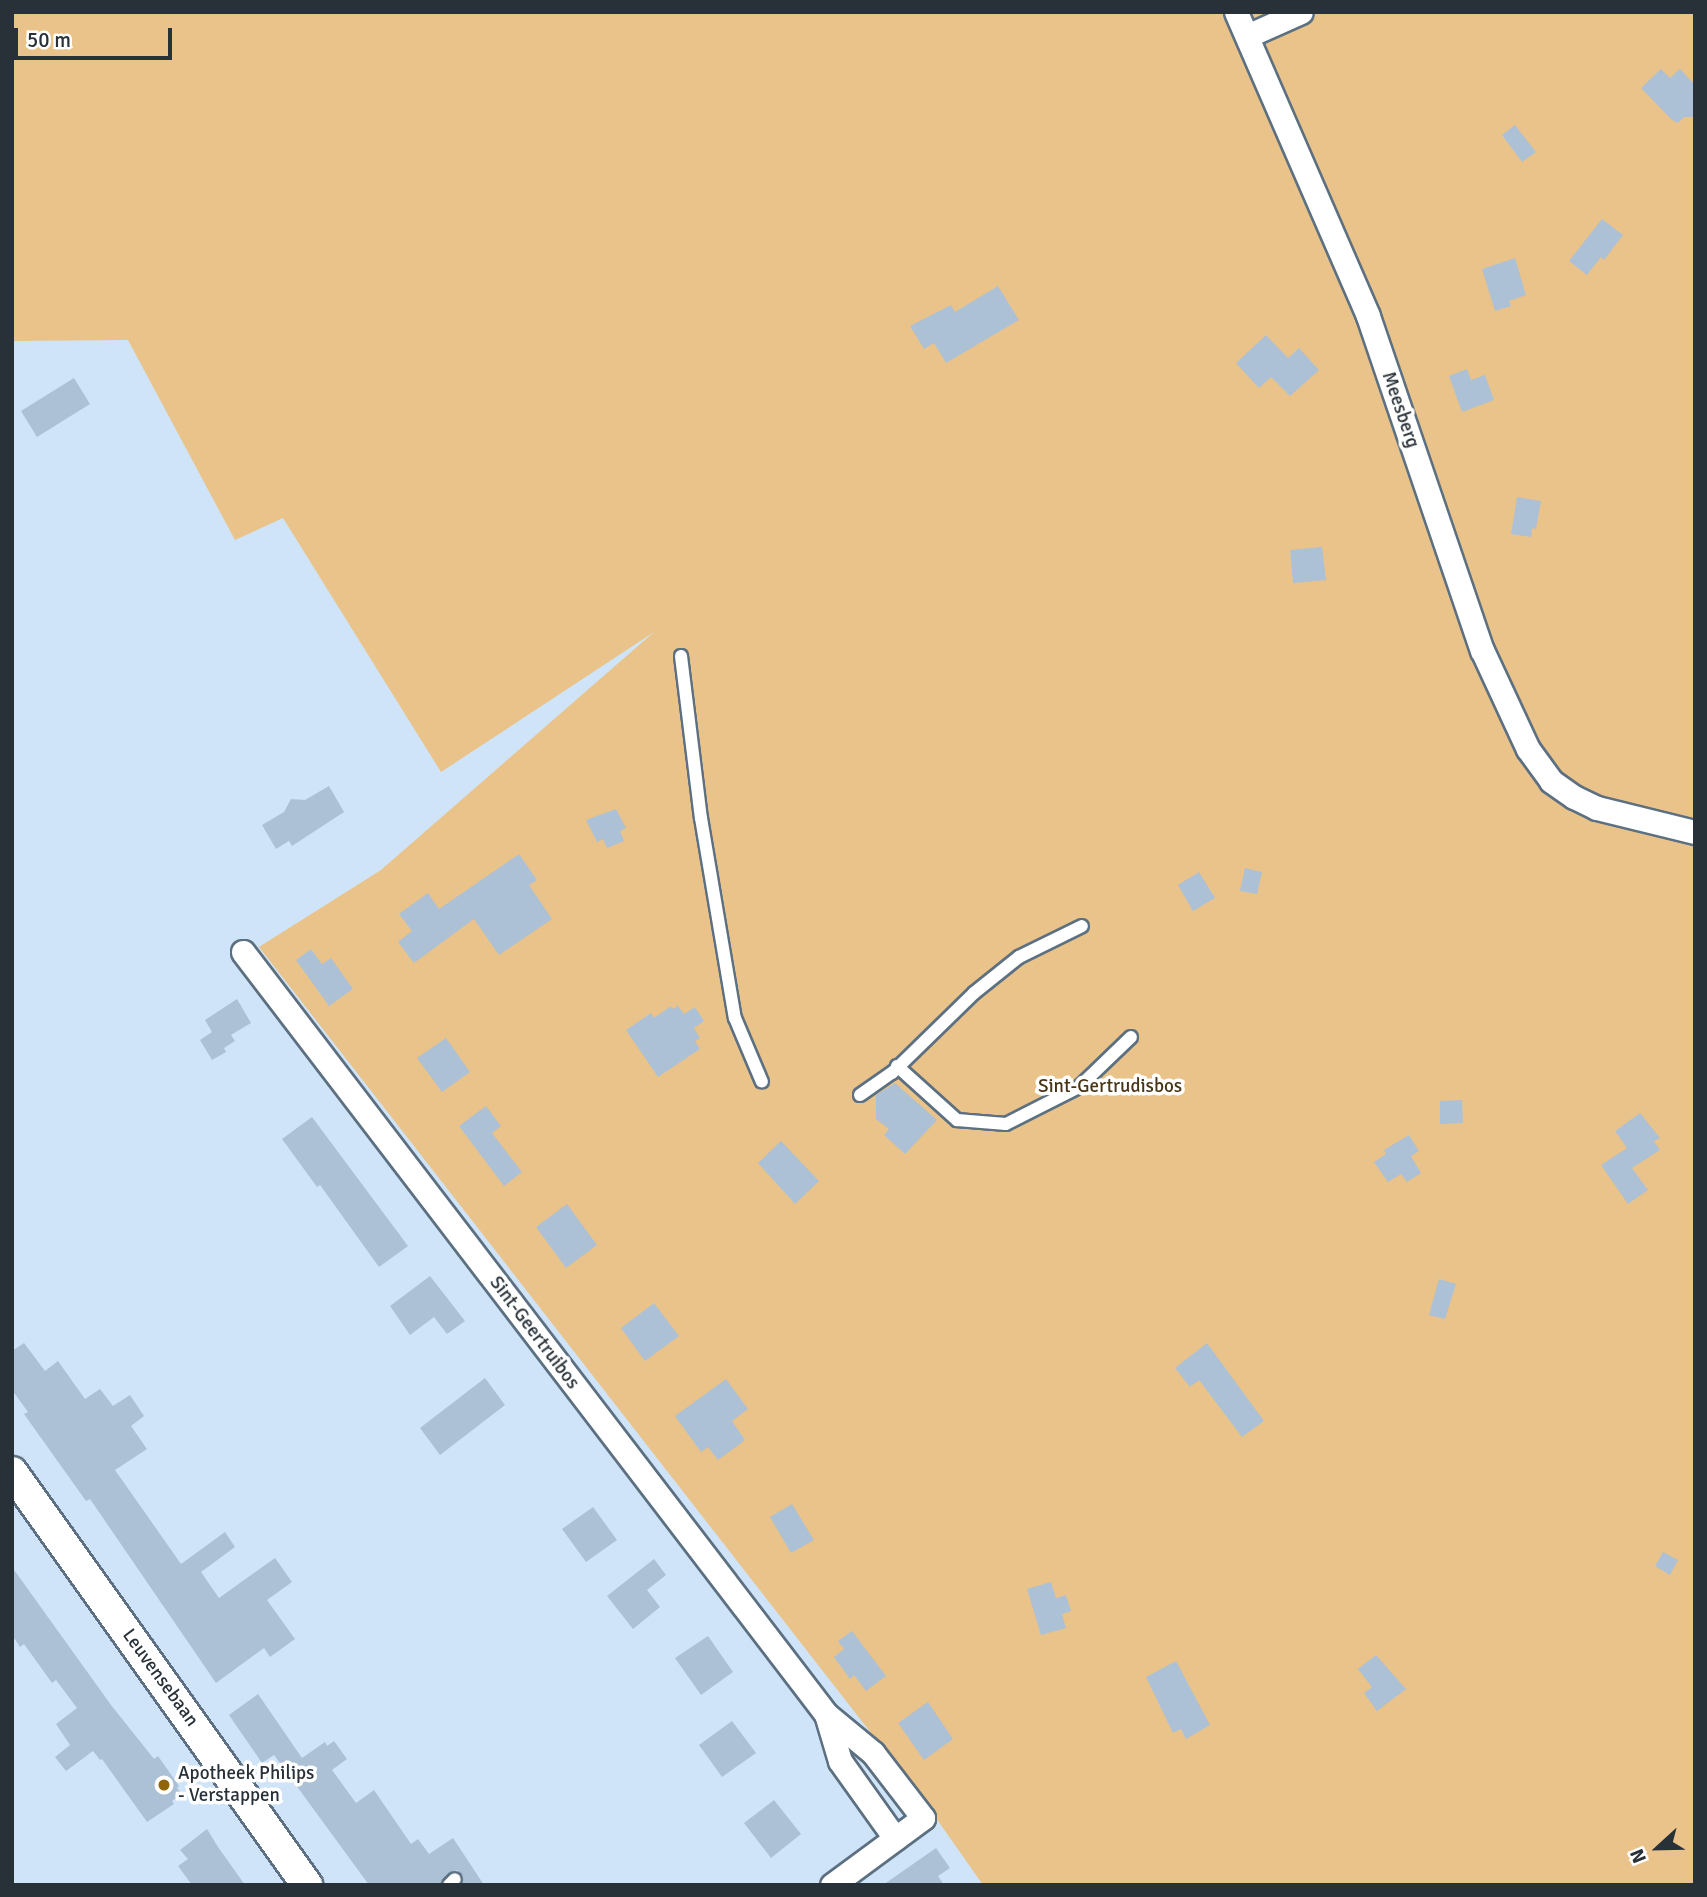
<!DOCTYPE html>
<html>
<head>
<meta charset="utf-8">
<style>
	body { margin:0 }
	#map { position:relative; width:1707px; height:1897px; overflow:hidden; background:#cfe4f8; font-family:Signika,sans-serif }
	div>[style] { position:absolute }
	.green>* { inset:0; background:#e9c389 }
	.building>* { inset:0; background:#acc1d5 }
	.roads { filter:drop-shadow(2px 0 #5c7081) drop-shadow(-2px 0 #5c7081) drop-shadow(0 2px #5c7081) drop-shadow(0 -2px #5c7081) }
	.service>* { height:12px; margin:-6px; padding:0 6px; transform-origin:6px; border-radius:6px; background:#fff }
	.minor>* { height:23px; margin:-11.5px; padding:0 11.5px; transform-origin:11.5px; border-radius:11.5px; background:#fff }
	.tertiary>* { height:30px; margin:-15px; padding:0 15px; transform-origin:15px; border-radius:15px; background:#fff }
	.dots>* { width:19px; height:19px; translate:-50% -50%; box-sizing:border-box; border:4px solid #fff; border-radius:50% }
	span { translate:-50% -50%; white-space:nowrap; text-align:center; line-height:1.15; -webkit-text-stroke:7px #fff; paint-order:stroke }
	.street-label { font-size:19px; color:#283138 }
	.park-label { font-size:19px; color:#483515 }
	.poi-label { font-size:19px; color:#283138 }
	.left { translate:0 -50%; text-align:left }
	.frame { position:absolute; inset:0; border:14px solid #283138; pointer-events:none }
	.north { position:absolute; left:1623px; top:1813px; width:70px; height:70px; -webkit-text-stroke:5px #fff; paint-order:stroke; rotate:248deg; font-size:19px; font-weight:700; line-height:28px; text-align:center; color:#283138 }
	.north::after { content:''; display:block; margin:auto; width:24px; height:32px; background:#283138; clip-path:polygon(50% 0,100% 100%,50% 72%,0 100%) }
	.scale { position:absolute; left:14px; top:28px; width:158px; height:32px; box-sizing:border-box; border:4px solid #283138; border-top:0; padding-left:9px; font-size:21px; line-height:24px; white-space:nowrap; color:#283138; -webkit-text-stroke:5px #fff; paint-order:stroke }
</style>
</head>
<body>
<div id="map">
	<div class="green">
		<div style="clip-path:polygon(12px 12px,1695px 12px,1695px 1885px,983px 1885px,924px 1801px,259px 947px,381px 870px,654px 632px,441px 772px,283px 518px,235px 540px,128px 340px,12px 341px)"></div>
	</div>
	<div class="building">
		<div style="clip-path:polygon(1661px 69px,1670px 78px,1680px 69px,1695px 85px,1695px 117px,1684px 117px,1678px 123px,1672px 120px,1641px 88px)"></div>
		<div style="clip-path:polygon(1515px 125px,1536px 152px,1522px 162px,1502px 135px)"></div>
		<div style="clip-path:polygon(1602px 219px,1623px 235px,1604px 260px,1601px 257px,1587px 275px,1569px 261px)"></div>
		<div style="clip-path:polygon(1515px 258px,1526px 295px,1509px 301px,1511px 306px,1495px 311px,1482px 269px)"></div>
		<div style="clip-path:polygon(998px 286px,1019px 320px,946px 363px,934px 343px,924px 349px,910px 326px,951px 305px,955px 312px)"></div>
		<div style="clip-path:polygon(1266px 335px,1288px 358px,1299px 348px,1319px 370px,1290px 396px,1271px 377px,1259px 388px,1236px 363px)"></div>
		<div style="clip-path:polygon(1467px 369px,1471px 380px,1485px 375px,1494px 400px,1462px 412px,1449px 376px)"></div>
		<div style="clip-path:polygon(74px 378px,90px 404px,37px 437px,21px 411px)"></div>
		<div style="clip-path:polygon(1517px 497px,1541px 501px,1536px 529px,1532px 528px,1531px 537px,1511px 534px)"></div>
		<div style="clip-path:polygon(1322px 547px,1326px 580px,1293px 583px,1290px 550px)"></div>
		<div style="clip-path:polygon(329px 786px,344px 812px,292px 846px,289px 841px,276px 849px,262px 825px,284px 812px,291px 799px,305px 800px)"></div>
		<div style="clip-path:polygon(616px 809px,626px 828px,620px 831px,624px 841px,607px 848px,603px 839px,597px 842px,586px 820px)"></div>
		<div style="clip-path:polygon(519px 854px,537px 880px,529px 885px,552px 919px,499px 955px,474px 919px,414px 963px,398px 942px,412px 931px,399px 914px,428px 893px,439px 909px)"></div>
		<div style="clip-path:polygon(1245px 868px,1262px 872px,1257px 894px,1240px 891px)"></div>
		<div style="clip-path:polygon(1199px 872px,1215px 898px,1193px 911px,1178px 885px)"></div>
		<div style="clip-path:polygon(311px 949px,322px 964px,331px 958px,353px 989px,329px 1006px,296px 960px)"></div>
		<div style="clip-path:polygon(237px 999px,251px 1023px,231px 1035px,235px 1041px,224px 1048px,226px 1052px,212px 1060px,200px 1040px,212px 1032px,205px 1020px)"></div>
		<div style="clip-path:polygon(671px 1006px,673px 1009px,678px 1006px,684px 1014px,695px 1007px,704px 1021px,694px 1028px,700px 1038px,695px 1041px,700px 1049px,658px 1077px,626px 1030px,651px 1013px,654px 1018px)"></div>
		<div style="clip-path:polygon(446px 1038px,470px 1072px,442px 1092px,417px 1058px)"></div>
		<div style="clip-path:polygon(895px 1083px,937px 1120px,905px 1154px,884px 1135px,889px 1129px,876px 1119px,876px 1095px)"></div>
		<div style="clip-path:polygon(1462px 1100px,1463px 1123px,1440px 1124px,1440px 1101px)"></div>
		<div style="clip-path:polygon(486px 1106px,501px 1126px,492px 1133px,522px 1172px,504px 1186px,459px 1126px)"></div>
		<div style="clip-path:polygon(1640px 1113px,1660px 1138px,1654px 1141px,1660px 1150px,1632px 1168px,1648px 1190px,1628px 1204px,1601px 1165px,1627px 1148px,1615px 1131px)"></div>
		<div style="clip-path:polygon(312px 1117px,408px 1246px,379px 1267px,320px 1185px,317px 1187px,282px 1139px)"></div>
		<div style="clip-path:polygon(1409px 1135px,1419px 1151px,1411px 1156px,1421px 1173px,1407px 1182px,1401px 1174px,1388px 1182px,1374px 1162px,1386px 1154px,1384px 1150px)"></div>
		<div style="clip-path:polygon(781px 1141px,819px 1181px,795px 1204px,758px 1163px)"></div>
		<div style="clip-path:polygon(567px 1204px,597px 1245px,566px 1268px,536px 1227px)"></div>
		<div style="clip-path:polygon(430px 1276px,465px 1321px,447px 1334px,434px 1317px,410px 1335px,390px 1306px)"></div>
		<div style="clip-path:polygon(1439px 1279px,1456px 1284px,1445px 1319px,1429px 1315px)"></div>
		<div style="clip-path:polygon(654px 1303px,679px 1336px,645px 1361px,621px 1328px)"></div>
		<div style="clip-path:polygon(24px 1343px,45px 1371px,58px 1361px,85px 1399px,100px 1389px,113px 1406px,130px 1395px,144px 1416px,131px 1426px,147px 1449px,115px 1470px,181px 1564px,225px 1532px,235px 1547px,201px 1572px,219px 1598px,275px 1558px,292px 1582px,267px 1600px,295px 1639px,270px 1657px,264px 1648px,216px 1683px,90px 1499px,86px 1501px,24px 1414px,28px 1412px,12px 1390px,12px 1351px)"></div>
		<div style="clip-path:polygon(1207px 1343px,1264px 1421px,1242px 1437px,1199px 1380px,1190px 1387px,1175px 1368px)"></div>
		<div style="clip-path:polygon(485px 1378px,505px 1405px,440px 1455px,420px 1428px)"></div>
		<div style="clip-path:polygon(726px 1379px,748px 1409px,732px 1421px,745px 1440px,718px 1460px,708px 1447px,701px 1452px,675px 1416px)"></div>
		<div style="clip-path:polygon(792px 1504px,814px 1540px,791px 1553px,770px 1517px)"></div>
		<div style="clip-path:polygon(593px 1507px,617px 1540px,586px 1562px,562px 1529px)"></div>
		<div style="clip-path:polygon(1663px 1552px,1678px 1560px,1670px 1575px,1655px 1566px)"></div>
		<div style="clip-path:polygon(654px 1559px,666px 1575px,647px 1590px,660px 1607px,633px 1629px,607px 1596px)"></div>
		<div style="clip-path:polygon(12px 1567px,111px 1705px,154px 1759px,158px 1756px,179px 1786px,177px 1788px,182px 1794px,172px 1801px,174px 1804px,147px 1822px,102px 1759px,100px 1760px,93px 1751px,66px 1771px,55px 1757px,70px 1745px,56px 1724px,77px 1708px,56px 1680px,52px 1683px,24px 1644px,20px 1647px,12px 1635px)"></div>
		<div style="clip-path:polygon(1051px 1582px,1056px 1598px,1066px 1595px,1071px 1611px,1062px 1614px,1066px 1628px,1041px 1635px,1027px 1589px)"></div>
		<div style="clip-path:polygon(852px 1631px,886px 1676px,866px 1691px,854px 1675px,850px 1679px,834px 1657px,844px 1649px,838px 1641px)"></div>
		<div style="clip-path:polygon(708px 1636px,733px 1672px,701px 1695px,675px 1658px)"></div>
		<div style="clip-path:polygon(1376px 1655px,1406px 1689px,1377px 1711px,1364px 1693px,1372px 1687px,1358px 1669px)"></div>
		<div style="clip-path:polygon(1176px 1661px,1210px 1725px,1186px 1739px,1181px 1729px,1173px 1733px,1146px 1677px)"></div>
		<div style="clip-path:polygon(258px 1694px,302px 1758px,325px 1742px,327px 1746px,334px 1741px,347px 1759px,332px 1770px,356px 1803px,374px 1790px,411px 1844px,418px 1839px,429px 1854px,453px 1838px,484px 1885px,462px 1885px,463px 1876px,457px 1870px,449px 1873px,440px 1885px,369px 1885px,274px 1755px,262px 1763px,229px 1715px)"></div>
		<div style="clip-path:polygon(928px 1702px,953px 1739px,924px 1760px,898px 1723px)"></div>
		<div style="clip-path:polygon(732px 1721px,756px 1753px,722px 1777px,699px 1745px)"></div>
		<div style="clip-path:polygon(774px 1800px,801px 1834px,771px 1858px,744px 1823px)"></div>
		<div style="clip-path:polygon(207px 1829px,218px 1847px,245px 1885px,192px 1885px,178px 1866px,188px 1859px,180px 1850px)"></div>
		<div style="clip-path:polygon(936px 1848px,950px 1868px,938px 1876px,944px 1885px,883px 1885px)"></div>
	</div>
	<div class="roads">
		<div class="service">
			<div style="left:681px;top:656px;width:163px;rotate:83deg"></div>
			<div style="left:701px;top:818px;width:203px;rotate:80.4deg"></div>
			<div style="left:735px;top:1018px;width:69px;rotate:67.1deg"></div>
			<div style="left:897px;top:1066px;width:81px;rotate:42deg"></div>
			<div style="left:957px;top:1120px;width:49px;rotate:4.7deg"></div>
			<div style="left:1006px;top:1124px;width:82px;rotate:-26.9deg"></div>
			<div style="left:1079px;top:1087px;width:72px;rotate:-43.9deg"></div>
			<div style="left:860px;top:1095px;width:39px;rotate:-35deg"></div>
			<div style="left:892px;top:1073px;width:115px;rotate:-44.3deg"></div>
			<div style="left:974px;top:993px;width:58px;rotate:-38.7deg"></div>
			<div style="left:1019px;top:957px;width:70px;rotate:-26.2deg"></div>
			<div style="left:449px;top:1885px;width:8px;rotate:-45deg"></div>
		</div>
		<div class="minor">
			<div style="left:1236px;top:12px;width:331px;rotate:66.5deg"></div>
			<div style="left:1368px;top:316px;width:353px;rotate:71.2deg"></div>
			<div style="left:1482px;top:650px;width:109px;rotate:65.1deg"></div>
			<div style="left:1528px;top:749px;width:39px;rotate:54deg"></div>
			<div style="left:1551px;top:781px;width:28px;rotate:35deg"></div>
			<div style="left:1574px;top:797px;width:25px;rotate:26deg"></div>
			<div style="left:1597px;top:808px;width:101px;rotate:13.8deg"></div>
			<div style="left:1247px;top:36px;width:59px;rotate:-24deg"></div>
			<div style="left:243px;top:952px;width:959px;rotate:52.58deg"></div>
			<div style="left:826px;top:1714px;width:61px;rotate:39.7deg"></div>
			<div style="left:873px;top:1753px;width:82px;rotate:52.4deg"></div>
			<div style="left:923px;top:1818px;width:113px;rotate:143.6deg"></div>
			<div style="left:826px;top:1714px;width:49px;rotate:73.4deg"></div>
			<div style="left:840px;top:1761px;width:95px;rotate:54.5deg"></div>
		</div>
		<div class="tertiary">
			<div style="left:12px;top:1472px;width:508px;rotate:54.46deg"></div>
		</div>
	</div>
	<div class="dots">
		<div style="left:164px;top:1785px;background:#8f640b"></div>
	</div>
	<div class="street-label">
		<span style="left:1400px;top:410px;rotate:71deg">Meesberg</span>
		<span style="left:534px;top:1333px;rotate:53deg">Sint-Geertruibos</span>
		<span style="left:160px;top:1678px;rotate:54deg">Leuvensebaan</span>
	</div>
	<div class="park-label">
		<span style="left:1110px;top:1087px">Sint-Gertrudisbos</span>
	</div>
	<div class="poi-label">
		<span class="left" style="left:178px;top:1785px">Apotheek Philips<br>- Verstappen</span>
	</div>
	<div class="frame"></div>
	<div class="north">N</div>
	<div class="scale">50 m</div>
</div>
</body>
</html>
